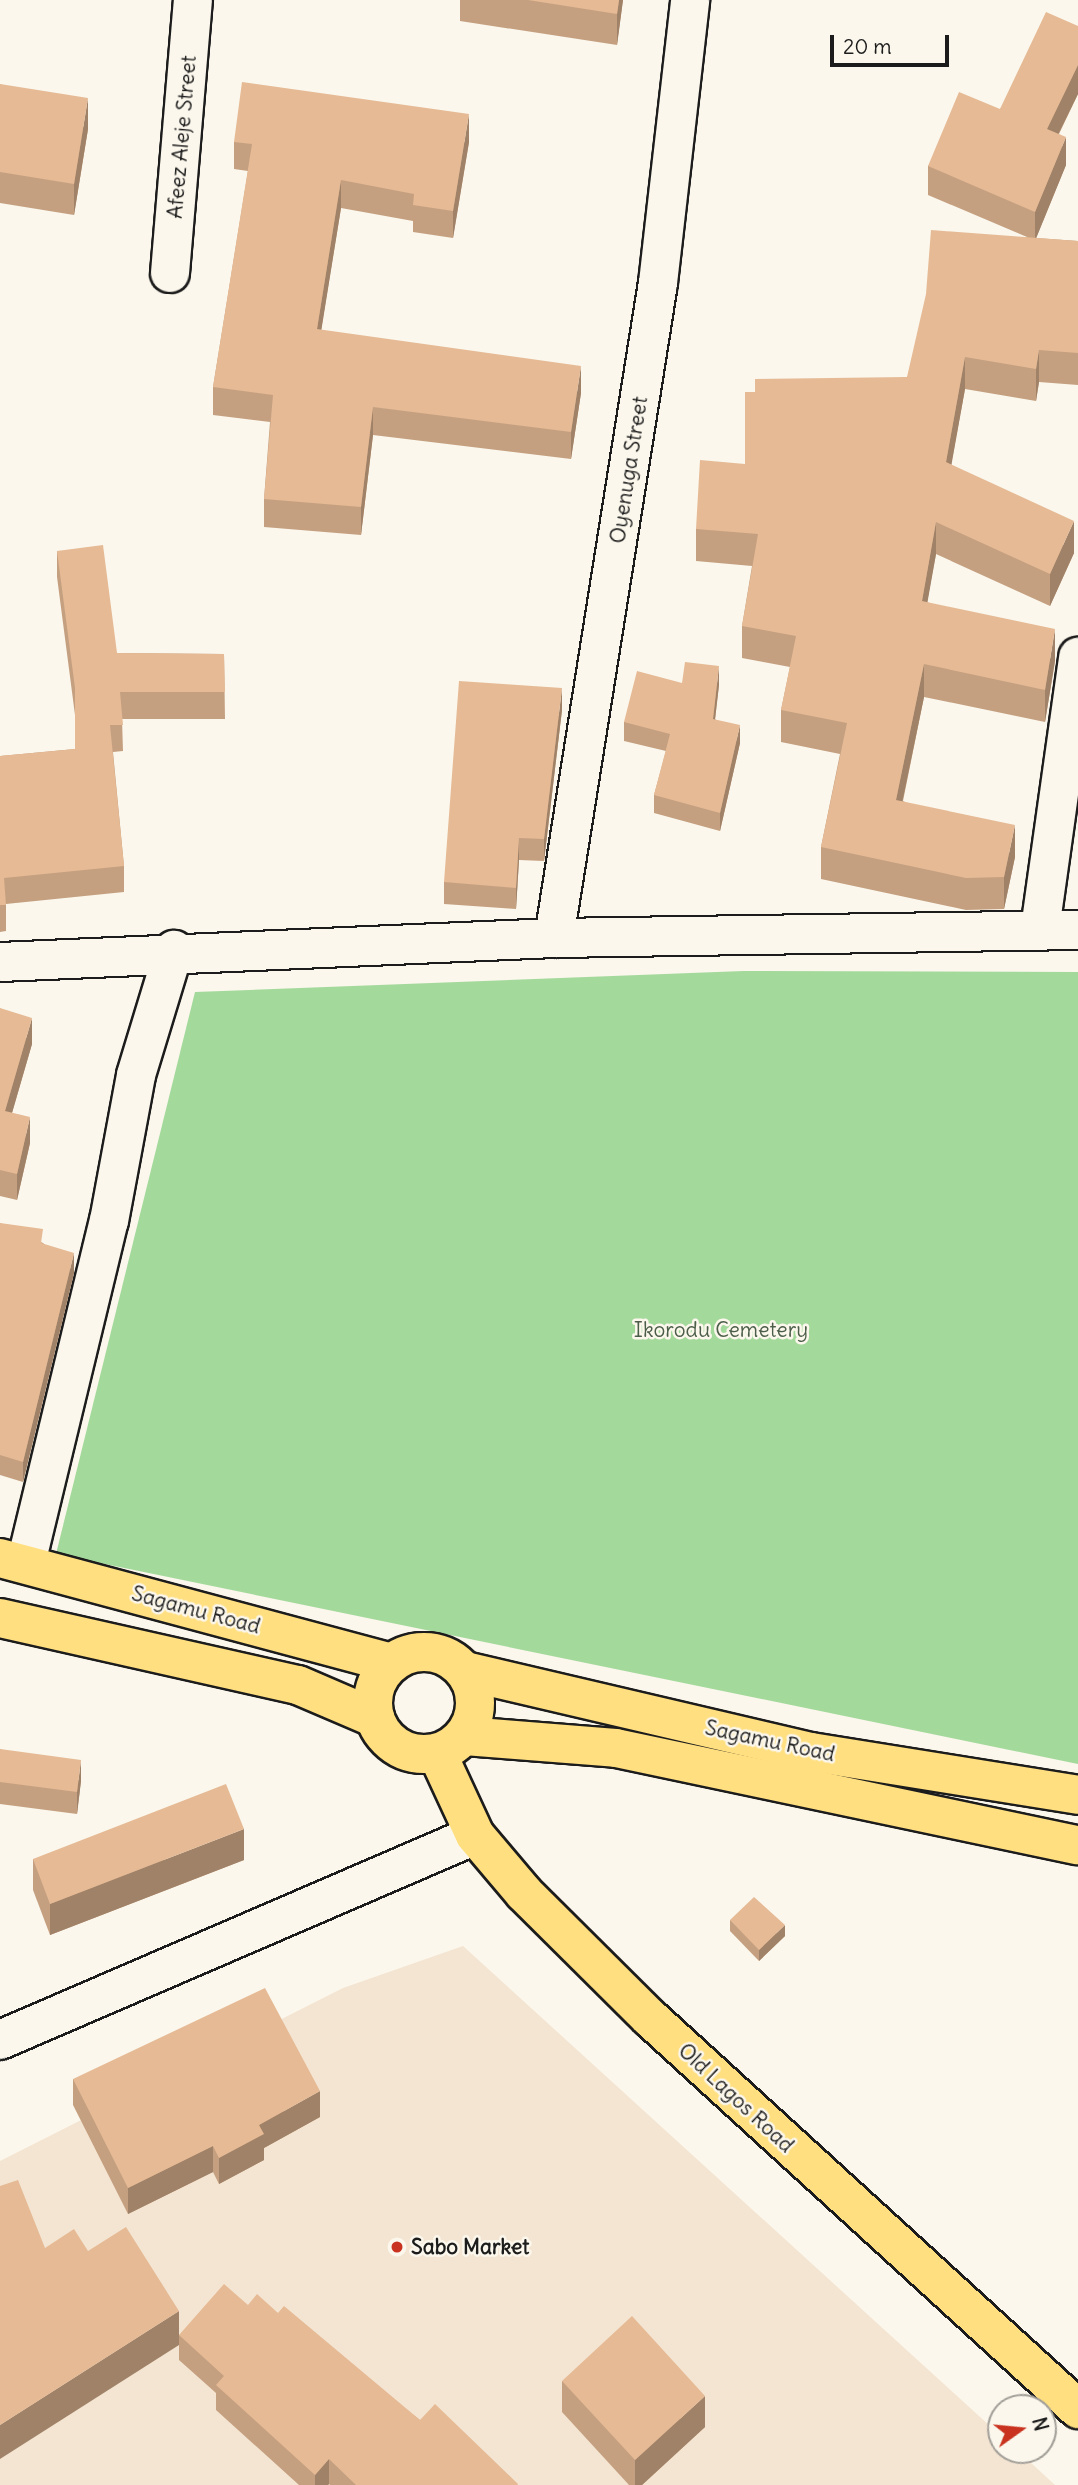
<!DOCTYPE html>
<html>
<head>
<meta charset="utf-8">
<style>
	body { margin:0 }
	#map { position:relative; width:1078px; height:2485px; overflow:hidden; background:#fbf7ec; font-family:Delius,sans-serif }
	div>[style] { position:absolute }
	.built>* { inset:0; background:#f4e5d2 }
	.green>* { inset:0; background:#a4d99c }
	.roads { filter:drop-shadow(2px 0 #1c1c1c) drop-shadow(-2px 0 #1c1c1c) drop-shadow(0 2px #1c1c1c) drop-shadow(0 -2px #1c1c1c) }
	.minor>* { height:38px; margin:-19px; padding:0 19px; transform-origin:19px; border-radius:19px; background:#fbf7ec }
	.major>* { height:38px; margin:-19px; padding:0 19px; transform-origin:19px; border-radius:19px; background:#ffdf80 }
	.highway>* { height:38px; margin:-19px; padding:0 19px; transform-origin:19px; border-radius:19px; background:#ffdf80 }
	.highway>.ring { margin:-19px; padding:0; box-sizing:content-box; background:none; border:38px solid #ffdf80; border-radius:50% }
	.wall>* { inset:0; background:#c5a080 }
	.shaded-wall>* { inset:0; background:#a08268 }
	.building>* { inset:0; background:#e5ba95 }
	.dots>* { width:19px; height:19px; translate:-50% -50%; box-sizing:border-box; border:4px solid #fbf7ec; border-radius:50% }
	span { translate:-50% -50%; white-space:nowrap; text-align:center; line-height:1.15; -webkit-text-stroke:5px #fbf7ec; paint-order:stroke }
	.street-label { font-size:21px; color:#1c1c1c }
	.park-label { font-size:21px; color:#4c5e49 }
	.poi-label { font-size:21px; color:#1c1c1c; font-weight:700 }
	.left { translate:0 -50%; text-align:left }
	.north { position:absolute; left:987px; top:2394px; width:70px; height:70px; box-sizing:border-box; background:#fbf7ec; border:2px solid #a29f99; border-radius:50%; rotate:75deg; font-size:19px; font-weight:700; line-height:28px; text-align:center; color:#1c1c1c }
	.north::after { content:''; display:block; margin:auto; width:24px; height:32px; background:#c8321e; clip-path:polygon(50% 0,100% 100%,50% 72%,0 100%) }
	.scale { position:absolute; left:830px; top:35px; width:119px; height:32px; box-sizing:border-box; border:4px solid #1c1c1c; border-top:0; padding-left:9px; font-size:21px; line-height:24px; white-space:nowrap; color:#1c1c1c; -webkit-text-stroke:5px #fbf7ec; paint-order:stroke }
</style>
</head>
<body>
<div id="map">
	<div class="built">
		<div style="clip-path:polygon(463px 1946px,1001px 2436px,1001px 2450px,1017px 2450px,1055px 2485px,0 2485px,0 2161px,343px 1988px)"></div>
	</div>
	<div class="green">
		<div style="clip-path:polygon(743px 971px,1078px 972px,1078px 1764px,56px 1554px,195px 992px)"></div>
	</div>
	<div class="roads">
		<div class="minor">
			<div style="left:170px;top:273px;width:274px;rotate:-85.2deg"></div>
			<div style="left:1040px;top:929px;width:275px;rotate:-82deg"></div>
			<div style="left:554px;top:938px;width:663px;rotate:-80.98deg"></div>
			<div style="left:658px;top:283px;width:285px;rotate:-83.5deg"></div>
			<div style="left:0;top:962px;width:555px;rotate:-2.48deg"></div>
			<div style="left:554px;top:938px;width:524px;rotate:-0.87deg"></div>
			<div style="left:26px;top:1563px;width:352px;rotate:-76.4deg"></div>
			<div style="left:109px;top:1221px;width:148px;rotate:-79.5deg"></div>
			<div style="left:136px;top:1075px;width:131px;rotate:-73.1deg"></div>
			<div style="left:0;top:2040px;width:517px;rotate:-23.34deg"></div>
		</div>
		<div class="major">
			<div style="left:437px;top:1753px;width:90px;rotate:65.1deg"></div>
			<div style="left:475px;top:1835px;width:76px;rotate:49.8deg"></div>
			<div style="left:524px;top:1893px;width:177px;rotate:44.8deg"></div>
			<div style="left:650px;top:2018px;width:580px;rotate:42.41deg"></div>
		</div>
		<div class="highway">
			<div style="left:0;top:1558px;width:405px;rotate:15deg"></div>
			<div style="left:0;top:1618px;width:305px;rotate:12.7deg"></div>
			<div style="left:298px;top:1685px;width:84px;rotate:23.2deg"></div>
			<div class="ring" style="left:373px;top:1652px;width:64px;height:64px"></div>
			<div style="left:465px;top:1671px;width:355px;rotate:13.2deg"></div>
			<div style="left:811px;top:1752px;width:270px;rotate:9.1deg"></div>
			<div style="left:465px;top:1736px;width:151px;rotate:4.5deg"></div>
			<div style="left:616px;top:1748px;width:472px;rotate:11.9deg"></div>
		</div>
	</div>
	<div class="wall">
		<div style="clip-path:polygon(460px 0,623px 0,617px 45px,460px 21px)"></div>
		<div style="clip-path:polygon(1078px 26px,1078px 94px,1059px 134px,1066px 165px,1036px 238px,1078px 241px,1078px 385px,1039px 382px,1036px 401px,965px 389px,951px 465px,1074px 553px,1050px 606px,936px 554px,927px 602px,1055px 661px,1045px 722px,924px 697px,903px 801px,1015px 857px,1004px 909px,966px 910px,821px 879px,821px 847px,840px 754px,781px 742px,781px 710px,790px 667px,742px 658px,742px 626px,752px 566px,696px 561px,696px 529px,745px 464px,755px 392px,907px 377px,1027px 237px,928px 195px,928px 166px,1000px 109px)"></div>
		<div style="clip-path:polygon(0 84px,88px 129px,74px 215px,0 203px)"></div>
		<div style="clip-path:polygon(234px 142px,469px 142px,453px 238px,413px 232px,413px 221px,341px 208px,321px 330px,581px 393px,571px 459px,373px 435px,361px 535px,264px 527px,264px 499px,270px 422px,213px 415px,213px 387px,248px 171px,234px 169px)"></div>
		<div style="clip-path:polygon(57px 551px,117px 653px,224px 654px,225px 719px,122px 719px,123px 751px,113px 752px,124px 866px,124px 892px,6px 904px,6px 931px,0 932px,0 756px,75px 749px,75px 715px,57px 577px)"></div>
		<div style="clip-path:polygon(682px 683px,719px 685px,715px 719px,740px 743px,720px 831px,654px 813px,654px 795px,666px 751px,624px 741px,624px 722px)"></div>
		<div style="clip-path:polygon(562px 710px,544px 861px,519px 860px,516px 909px,444px 904px,444px 882px)"></div>
		<div style="clip-path:polygon(0 1008px,32px 1044px,12px 1113px,30px 1143px,17px 1200px,0 1196px)"></div>
		<div style="clip-path:polygon(0 1223px,43px 1243px,74px 1273px,23px 1482px,0 1475px)"></div>
		<div style="clip-path:polygon(0 1749px,81px 1781px,77px 1814px,0 1804px)"></div>
		<div style="clip-path:polygon(33px 1859px,244px 1860px,50px 1935px,33px 1890px)"></div>
		<div style="clip-path:polygon(730px 1920px,785px 1936px,759px 1961px,730px 1931px)"></div>
		<div style="clip-path:polygon(73px 2079px,320px 2117px,264px 2148px,264px 2160px,219px 2184px,213px 2172px,128px 2214px,73px 2105px)"></div>
		<div style="clip-path:polygon(248px 2305px,278px 2313px,420px 2420px,518px 2485px,330px 2485px,329px 2484px,328px 2485px,299px 2485px,216px 2410px,216px 2393px,179px 2360px,179px 2335px)"></div>
		<div style="clip-path:polygon(562px 2381px,705px 2427px,642px 2485px,629px 2485px,562px 2412px)"></div>
	</div>
	<div class="shaded-wall">
		<div style="clip-path:polygon(619px 0,623px 0,617px 45px,617px 14px)"></div>
		<div style="clip-path:polygon(1078px 65px,1078px 94px,1047px 157px,1047px 129px)"></div>
		<div style="clip-path:polygon(88px 98px,88px 129px,74px 215px,74px 184px)"></div>
		<div style="clip-path:polygon(469px 114px,469px 142px,453px 238px,453px 211px)"></div>
		<div style="clip-path:polygon(1066px 137px,1066px 165px,1035px 241px,1035px 212px)"></div>
		<div style="clip-path:polygon(341px 180px,341px 208px,317px 357px,317px 329px)"></div>
		<div style="clip-path:polygon(1039px 350px,1039px 382px,1036px 401px,1036px 369px)"></div>
		<div style="clip-path:polygon(965px 357px,965px 389px,946px 495px,946px 462px)"></div>
		<div style="clip-path:polygon(581px 366px,581px 393px,571px 459px,571px 432px)"></div>
		<div style="clip-path:polygon(373px 407px,373px 435px,361px 535px,361px 507px)"></div>
		<div style="clip-path:polygon(1074px 521px,1074px 553px,1050px 606px,1050px 574px)"></div>
		<div style="clip-path:polygon(936px 522px,936px 554px,922px 633px,922px 601px)"></div>
		<div style="clip-path:polygon(1055px 629px,1055px 661px,1045px 722px,1045px 690px)"></div>
		<div style="clip-path:polygon(924px 664px,924px 697px,896px 832px,896px 800px)"></div>
		<div style="clip-path:polygon(719px 666px,719px 685px,713px 737px,713px 719px)"></div>
		<div style="clip-path:polygon(562px 688px,562px 710px,544px 861px,544px 839px)"></div>
		<div style="clip-path:polygon(740px 725px,740px 743px,720px 831px,720px 813px)"></div>
		<div style="clip-path:polygon(1015px 825px,1015px 857px,1004px 909px,1004px 877px)"></div>
		<div style="clip-path:polygon(519px 838px,519px 860px,516px 909px,516px 888px)"></div>
		<div style="clip-path:polygon(32px 1018px,32px 1044px,5px 1137px,5px 1111px)"></div>
		<div style="clip-path:polygon(30px 1117px,30px 1143px,17px 1200px,17px 1174px)"></div>
		<div style="clip-path:polygon(74px 1253px,74px 1273px,23px 1482px,23px 1462px)"></div>
		<div style="clip-path:polygon(81px 1760px,81px 1781px,77px 1814px,77px 1792px)"></div>
		<div style="clip-path:polygon(244px 1829px,244px 1860px,50px 1935px,50px 1904px)"></div>
		<div style="clip-path:polygon(785px 1925px,785px 1936px,759px 1961px,759px 1950px)"></div>
		<div style="clip-path:polygon(320px 2091px,320px 2117px,264px 2148px,264px 2160px,219px 2184px,219px 2158px,259px 2125px)"></div>
		<div style="clip-path:polygon(213px 2146px,213px 2172px,128px 2214px,128px 2188px)"></div>
		<div style="clip-path:polygon(179px 2311px,179px 2345px,0 2459px,0 2425px)"></div>
		<div style="clip-path:polygon(705px 2396px,705px 2427px,642px 2485px,635px 2485px,635px 2460px)"></div>
		<div style="clip-path:polygon(329px 2459px,329px 2484px,328px 2485px,315px 2485px,315px 2475px)"></div>
	</div>
	<div class="building">
		<div style="clip-path:polygon(528px 0,619px 0,617px 14px)"></div>
		<div style="clip-path:polygon(1046px 12px,1078px 26px,1078px 65px,1047px 129px,1066px 137px,1035px 212px,928px 166px,959px 92px,1000px 109px)"></div>
		<div style="clip-path:polygon(242px 82px,469px 114px,453px 211px,413px 205px,414px 194px,341px 180px,317px 329px,581px 366px,571px 432px,373px 407px,361px 507px,264px 499px,273px 395px,213px 387px,252px 144px,234px 142px)"></div>
		<div style="clip-path:polygon(0 84px,88px 98px,74px 184px,0 172px)"></div>
		<div style="clip-path:polygon(931px 230px,1078px 241px,1078px 353px,1039px 350px,1036px 369px,965px 357px,946px 462px,1074px 521px,1050px 574px,936px 522px,922px 601px,1055px 629px,1045px 690px,924px 664px,896px 800px,1015px 825px,1004px 877px,966px 878px,821px 847px,847px 723px,781px 710px,796px 636px,742px 626px,758px 534px,696px 529px,700px 460px,745px 464px,745px 392px,755px 392px,755px 379px,907px 377px,926px 294px)"></div>
		<div style="clip-path:polygon(103px 545px,117px 653px,224px 654px,225px 692px,120px 692px,123px 725px,110px 725px,124px 866px,4px 878px,6px 905px,0 905px,0 756px,75px 749px,75px 688px,57px 551px)"></div>
		<div style="clip-path:polygon(685px 662px,719px 666px,713px 719px,740px 725px,720px 813px,654px 795px,670px 734px,624px 722px,637px 671px,682px 683px)"></div>
		<div style="clip-path:polygon(459px 681px,562px 688px,544px 839px,519px 838px,516px 888px,444px 882px)"></div>
		<div style="clip-path:polygon(0 1008px,32px 1018px,5px 1111px,30px 1117px,17px 1174px,0 1170px)"></div>
		<div style="clip-path:polygon(0 1223px,43px 1229px,41px 1243px,74px 1253px,23px 1462px,0 1455px)"></div>
		<div style="clip-path:polygon(0 1749px,81px 1760px,77px 1792px,0 1782px)"></div>
		<div style="clip-path:polygon(226px 1784px,244px 1829px,50px 1904px,33px 1859px)"></div>
		<div style="clip-path:polygon(754px 1897px,785px 1925px,759px 1950px,730px 1920px)"></div>
		<div style="clip-path:polygon(265px 1988px,320px 2091px,259px 2125px,264px 2134px,219px 2158px,213px 2146px,128px 2188px,73px 2079px)"></div>
		<div style="clip-path:polygon(18px 2180px,45px 2248px,74px 2229px,88px 2251px,126px 2227px,179px 2311px,0 2425px,0 2186px)"></div>
		<div style="clip-path:polygon(224px 2284px,248px 2305px,257px 2294px,278px 2313px,284px 2306px,420px 2420px,435px 2404px,518px 2484px,517px 2485px,356px 2485px,329px 2459px,315px 2475px,216px 2385px,224px 2376px,179px 2335px)"></div>
		<div style="clip-path:polygon(632px 2316px,705px 2396px,635px 2460px,562px 2381px)"></div>
	</div>
	<div class="dots">
		<div style="left:397px;top:2247px;background:#c8321e"></div>
	</div>
	<div class="street-label">
		<span style="left:182px;top:137px;rotate:-85deg">Afeez Aleje Street</span>
		<span style="left:629px;top:470px;rotate:-81deg">Oyenuga Street</span>
		<span style="left:196px;top:1610px;rotate:15deg">Sagamu Road</span>
		<span style="left:770px;top:1741px;rotate:12deg">Sagamu Road</span>
		<span style="left:736px;top:2098px;rotate:43deg">Old Lagos Road</span>
	</div>
	<div class="park-label">
		<span style="left:721px;top:1330px">Ikorodu Cemetery</span>
	</div>
	<div class="poi-label">
		<span class="left" style="left:411px;top:2247px">Sabo Market</span>
	</div>
	<div class="north">N</div>
	<div class="scale">20 m</div>
</div>
</body>
</html>
